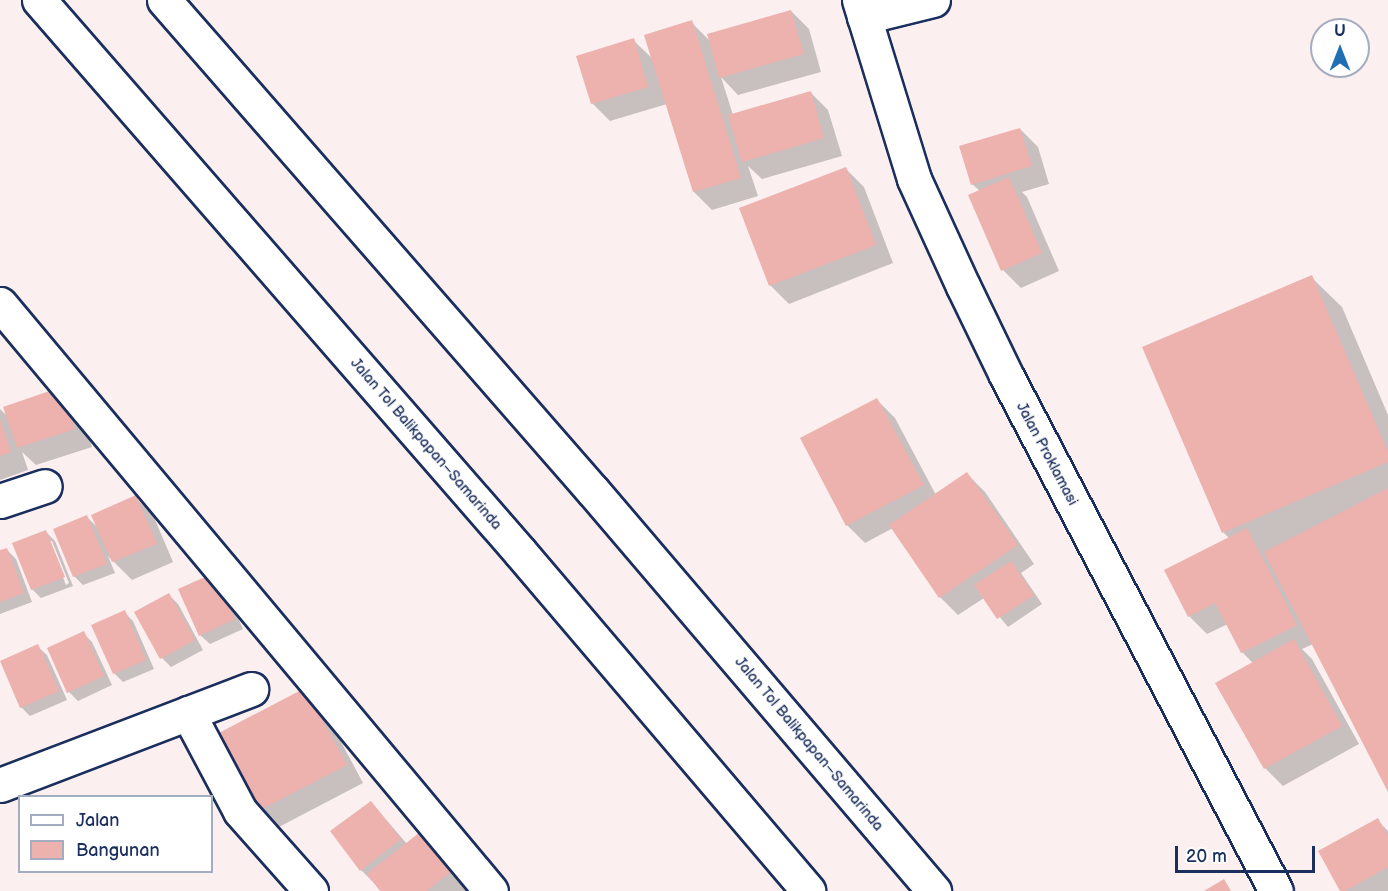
<!DOCTYPE html>
<html>
<head>
<meta charset="utf-8">
<style>
	body { margin:0 }
	#map { position:relative; width:1388px; height:891px; overflow:hidden; background:#fbefef; font-family:"Balsamiq Sans",sans-serif }
	div>[style] { position:absolute }
	.shadow>* { inset:0; background:#0003 }
	.building>* { inset:0; background:#edb1ae }
	.roads { filter:drop-shadow(2px 0 #1b2f5e) drop-shadow(-2px 0 #1b2f5e) drop-shadow(0 2px #1b2f5e) drop-shadow(0 -2px #1b2f5e) }
	.minor>* { height:33px; margin:-16.5px; padding:0 16.5px; transform-origin:16.5px; border-radius:16.5px; background:#fff }
	.motorway>* { height:33px; margin:-16.5px; padding:0 16.5px; transform-origin:16.5px; border-radius:16.5px; background:#fff }
	span { translate:-50% -50%; white-space:nowrap; text-align:center; line-height:1.15; -webkit-text-stroke:5px #fff; paint-order:stroke }
	.street-label { font-size:15px; color:#1b2f5e }
	.legend { position:absolute; left:18px; top:795px; width:195px; height:78px; box-sizing:border-box; background:#fff; border:2px solid #a4acbf; margin:0; padding:8px 10px; list-style:none; font-size:18px; color:#1b2f5e }
	.legend li { display:flex; align-items:center; gap:12px; height:30px }
	.legend b { width:30px; border:2px solid #a4acbf }
	.north { position:absolute; left:1310px; top:18px; width:60px; height:60px; box-sizing:border-box; background:#fff; border:2px solid #a4acbf; border-radius:50%; rotate:0deg; font-size:16px; font-weight:700; line-height:24px; text-align:center; color:#1b2f5e }
	.north::after { content:''; display:block; margin:auto; width:21px; height:27px; background:#1f6fb2; clip-path:polygon(50% 0,100% 100%,50% 72%,0 100%) }
	.scale { position:absolute; left:1175px; top:846px; width:140px; height:27px; box-sizing:border-box; border:3px solid #1b2f5e; border-top:0; padding-left:8px; font-size:18px; line-height:21px; white-space:nowrap; color:#1b2f5e; -webkit-text-stroke:4px #fff; paint-order:stroke }
</style>
</head>
<body>
<div id="map">
	<div class="shadow">
		<div style="clip-path:polygon(791px 11px,809px 29px,821px 72px,738px 95px,721px 77px,733px 115px,810px 92px,828px 110px,842px 156px,762px 179px,748px 166px,758px 196px,712px 210px,694px 192px,667px 104px,610px 121px,592px 103px,633px 40px,654px 60px,691px 22px,710px 41px)"></div>
		<div style="clip-path:polygon(1020px 129px,1038px 147px,1049px 184px,1022px 192px,1027px 197px,1059px 271px,1021px 288px,1003px 270px,980px 191px,972px 184px)"></div>
		<div style="clip-path:polygon(846px 169px,864px 187px,893px 263px,789px 304px,771px 286px,741px 209px)"></div>
		<div style="clip-path:polygon(1311px 277px,1342px 307px,1388px 415px,1388px 789px,1313px 644px,1302px 649px,1312px 659px,1359px 744px,1283px 786px,1265px 768px,1253px 663px,1242px 652px,1228px 624px,1207px 634px,1189px 616px,1229px 538px,1223px 532px)"></div>
		<div style="clip-path:polygon(877px 400px,895px 418px,936px 495px,967px 474px,985px 492px,1034px 564px,1021px 573px,1042px 604px,1008px 627px,984px 598px,958px 615px,940px 597px,893px 528px,865px 543px,847px 525px)"></div>
		<div style="clip-path:polygon(79px 407px,92px 447px,36px 465px,22px 452px,28px 470px,0 480px,0 409px,8px 417px)"></div>
		<div style="clip-path:polygon(135px 497px,153px 515px,173px 562px,132px 580px,108px 556px,115px 573px,83px 585px,74px 576px,87px 517px,99px 529px)"></div>
		<div style="clip-path:polygon(evenodd,46px 532px,55px 541px,73px 586px,41px 598px,32px 589px,46px 532px,49px 541px,52px 541px,69px 583px,66px 585px,49px 541px)"></div>
		<div style="clip-path:polygon(6px 549px,16px 559px,32px 602px,0 614px,0 552px)"></div>
		<div style="clip-path:polygon(223px 584px,243px 629px,210px 644px,200px 635px)"></div>
		<div style="clip-path:polygon(169px 595px,178px 604px,203px 650px,171px 667px,162px 658px)"></div>
		<div style="clip-path:polygon(124px 612px,133px 621px,154px 669px,123px 682px,114px 673px)"></div>
		<div style="clip-path:polygon(83px 633px,92px 642px,112px 685px,78px 701px,69px 692px)"></div>
		<div style="clip-path:polygon(37px 646px,47px 655px,67px 700px,30px 716px,21px 707px)"></div>
		<div style="clip-path:polygon(305px 690px,323px 708px,363px 783px,277px 828px,259px 810px)"></div>
		<div style="clip-path:polygon(371px 802px,407px 844px,477px 884px,468px 891px,382px 891px,361px 870px)"></div>
		<div style="clip-path:polygon(1377px 820px,1388px 831px,1388px 891px,1342px 891px)"></div>
	</div>
	<div class="building">
		<div style="clip-path:polygon(791px 10px,804px 54px,719px 78px,707px 34px)"></div>
		<div style="clip-path:polygon(692px 20px,741px 178px,693px 192px,644px 35px)"></div>
		<div style="clip-path:polygon(634px 38px,648px 87px,591px 104px,576px 56px)"></div>
		<div style="clip-path:polygon(811px 91px,824px 138px,742px 162px,728px 115px)"></div>
		<div style="clip-path:polygon(1020px 128px,1032px 166px,971px 185px,959px 146px)"></div>
		<div style="clip-path:polygon(846px 167px,876px 245px,769px 286px,739px 208px)"></div>
		<div style="clip-path:polygon(1009px 177px,1042px 253px,1001px 271px,968px 195px)"></div>
		<div style="clip-path:polygon(1312px 275px,1388px 452px,1388px 462px,1222px 533px,1142px 347px)"></div>
		<div style="clip-path:polygon(61px 387px,75px 429px,17px 448px,3px 407px)"></div>
		<div style="clip-path:polygon(877px 398px,924px 485px,846px 526px,800px 438px)"></div>
		<div style="clip-path:polygon(0 419px,11px 452px,0 456px)"></div>
		<div style="clip-path:polygon(967px 472px,1018px 545px,939px 598px,889px 525px)"></div>
		<div style="clip-path:polygon(1388px 488px,1388px 792px,1264px 552px)"></div>
		<div style="clip-path:polygon(136px 495px,157px 544px,112px 562px,91px 515px)"></div>
		<div style="clip-path:polygon(87px 515px,107px 564px,73px 577px,53px 529px)"></div>
		<div style="clip-path:polygon(1247px 528px,1297px 625px,1241px 653px,1215px 603px,1188px 617px,1164px 570px)"></div>
		<div style="clip-path:polygon(46px 530px,65px 577px,31px 590px,12px 543px)"></div>
		<div style="clip-path:polygon(7px 548px,24px 593px,0 602px,0 550px)"></div>
		<div style="clip-path:polygon(1011px 561px,1034px 595px,997px 619px,974px 585px)"></div>
		<div style="clip-path:polygon(214px 573px,235px 619px,199px 636px,178px 589px)"></div>
		<div style="clip-path:polygon(169px 593px,195px 640px,160px 659px,134px 612px)"></div>
		<div style="clip-path:polygon(125px 610px,146px 660px,113px 674px,91px 625px)"></div>
		<div style="clip-path:polygon(84px 631px,104px 676px,67px 693px,47px 648px)"></div>
		<div style="clip-path:polygon(1294px 639px,1342px 726px,1264px 769px,1215px 683px)"></div>
		<div style="clip-path:polygon(38px 644px,59px 691px,20px 708px,0 661px)"></div>
		<div style="clip-path:polygon(305px 688px,347px 765px,258px 811px,217px 734px)"></div>
		<div style="clip-path:polygon(371px 801px,401px 839px,360px 871px,330px 831px)"></div>
		<div style="clip-path:polygon(1378px 818px,1388px 837px,1388px 867px,1345px 891px,1340px 891px,1318px 851px)"></div>
		<div style="clip-path:polygon(429px 825px,460px 865px,426px 891px,380px 891px,367px 874px)"></div>
		<div style="clip-path:polygon(1224px 879px,1231px 891px,1204px 891px)"></div>
	</div>
	<div class="roads">
		<div class="minor">
			<div style="left:859px;top:0;width:187px;rotate:72.9deg"></div>
			<div style="left:914px;top:179px;width:118px;rotate:65.4deg"></div>
			<div style="left:963px;top:286px;width:99px;rotate:64.2deg"></div>
			<div style="left:1006px;top:375px;width:582px;rotate:62.38deg"></div>
			<div style="left:864px;top:17px;width:71px;rotate:-13.8deg"></div>
			<div style="left:0;top:304px;width:765px;rotate:50.09deg"></div>
			<div style="left:0;top:501px;width:47px;rotate:-18.4deg"></div>
			<div style="left:188px;top:713px;width:111px;rotate:62deg"></div>
			<div style="left:240px;top:811px;width:107px;rotate:48.4deg"></div>
			<div style="left:0;top:785px;width:269px;rotate:-20.9deg"></div>
		</div>
		<div class="motorway">
			<div style="left:39px;top:0;width:732px;rotate:48.93deg"></div>
			<div style="left:520px;top:552px;width:445px;rotate:49.6deg"></div>
			<div style="left:164px;top:0;width:652px;rotate:48.86deg"></div>
			<div style="left:593px;top:491px;width:526px;rotate:49.55deg"></div>
		</div>
	</div>
	<div class="street-label">
		<span style="left:426px;top:444px;rotate:49deg">Jalan Tol Balikpapan–Samarinda</span>
		<span style="left:1047px;top:454px;rotate:62deg">Jalan Proklamasi</span>
		<span style="left:809px;top:744px;rotate:50deg">Jalan Tol Balikpapan–Samarinda</span>
	</div>
	<ul class="legend">
	<li><b style="height:8px;background:#fff"></b>Jalan</li>
	<li><b style="height:16px;background:#edb1ae"></b>Bangunan</li>
	</ul>
	<div class="north">U</div>
	<div class="scale">20 m</div>
</div>
</body>
</html>
